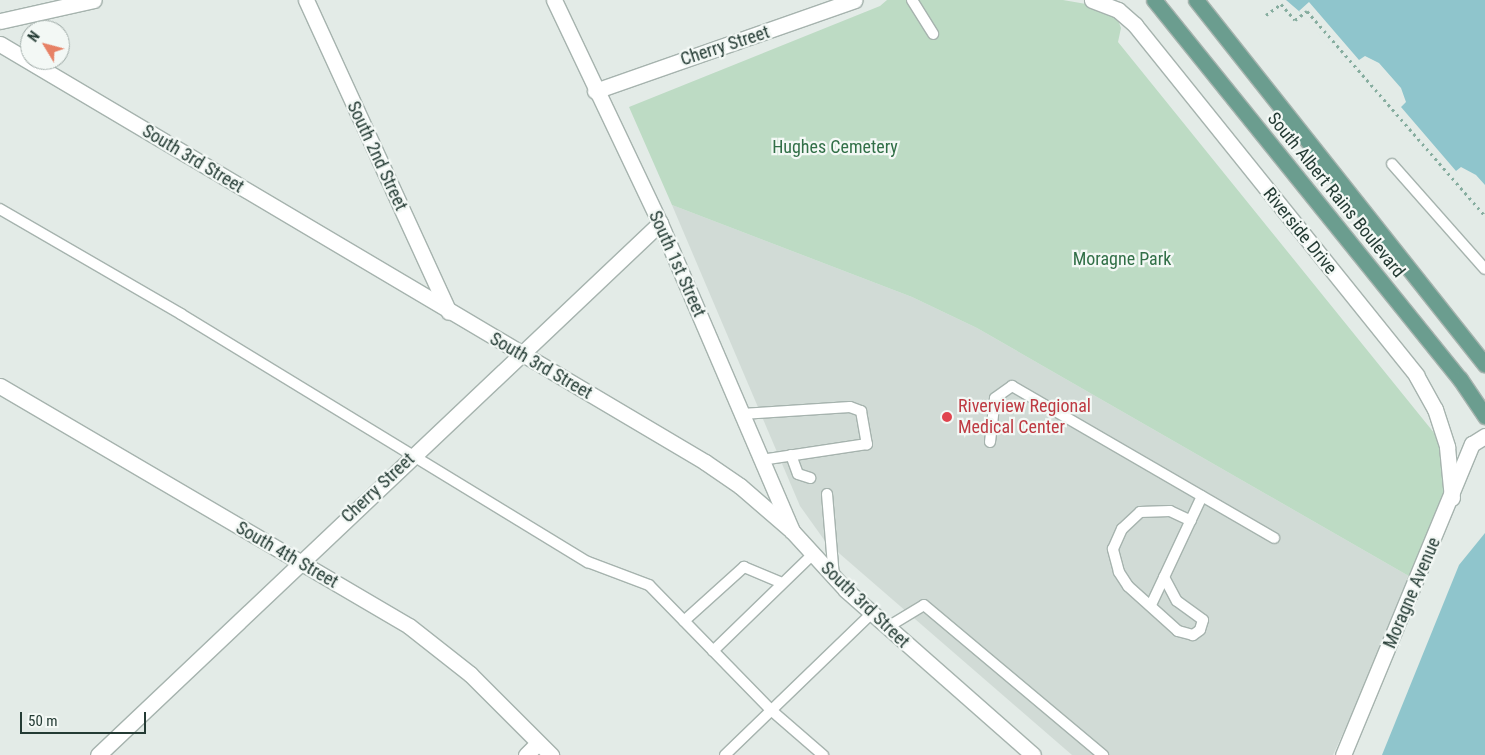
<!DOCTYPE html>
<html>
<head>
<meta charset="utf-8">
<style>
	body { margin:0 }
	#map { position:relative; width:1485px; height:755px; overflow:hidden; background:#e3ebe7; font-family:"Roboto Condensed",sans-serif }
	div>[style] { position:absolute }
	.built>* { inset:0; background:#d1dbd6 }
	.green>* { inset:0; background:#bddbc4 }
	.water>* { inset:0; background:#8fc5cc }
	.pier>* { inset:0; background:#e3ebe7 }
	.path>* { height:3px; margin-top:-1.5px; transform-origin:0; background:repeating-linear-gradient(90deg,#86ad9f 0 2.5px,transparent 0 6.5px) }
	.roads { filter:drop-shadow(1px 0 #a6b3ae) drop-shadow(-1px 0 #a6b3ae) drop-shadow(0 1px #a6b3ae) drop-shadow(0 -1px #a6b3ae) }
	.lane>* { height:10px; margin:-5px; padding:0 5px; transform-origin:5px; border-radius:5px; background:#fff }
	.street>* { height:15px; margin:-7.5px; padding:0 7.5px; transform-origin:7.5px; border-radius:7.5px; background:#fff }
	.secondary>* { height:15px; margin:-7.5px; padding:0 7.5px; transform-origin:7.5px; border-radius:7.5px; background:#fff }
	.primary>* { height:15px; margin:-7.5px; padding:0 7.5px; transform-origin:7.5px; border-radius:7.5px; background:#6b9d8f }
	.dots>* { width:14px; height:14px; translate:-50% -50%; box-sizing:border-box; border:2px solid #f3f8f5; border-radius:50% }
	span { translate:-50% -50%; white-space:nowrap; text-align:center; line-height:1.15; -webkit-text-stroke:4.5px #f3f8f5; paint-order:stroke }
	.street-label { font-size:18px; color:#243b34 }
	.park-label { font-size:18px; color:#316f47 }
	.health-label { font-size:18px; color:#be3a42 }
	.left { translate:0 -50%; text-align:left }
	.north { position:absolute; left:20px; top:20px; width:50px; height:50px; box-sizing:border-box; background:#f3f8f5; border:1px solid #a0aca8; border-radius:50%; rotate:307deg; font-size:14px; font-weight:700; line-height:20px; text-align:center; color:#243b34 }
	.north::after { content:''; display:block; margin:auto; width:18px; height:22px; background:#e78165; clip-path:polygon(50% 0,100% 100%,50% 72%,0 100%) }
	.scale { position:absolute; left:20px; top:712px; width:126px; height:22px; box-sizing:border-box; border:2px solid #243b34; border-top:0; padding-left:6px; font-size:15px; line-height:18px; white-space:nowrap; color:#243b34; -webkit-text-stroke:4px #f3f8f5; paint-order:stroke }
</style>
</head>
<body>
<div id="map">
	<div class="built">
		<div style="clip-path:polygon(672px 205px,912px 297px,977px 328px,1414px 579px,1333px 755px,1072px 755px,825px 541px,800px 506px)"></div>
	</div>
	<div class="green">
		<div style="clip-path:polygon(887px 0,1063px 0,1086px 4px,1111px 13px,1118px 20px,1121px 28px,1118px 42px,1439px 439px,1443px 461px,1444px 507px,1414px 579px,977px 328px,912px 297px,672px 205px,629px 107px,880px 6px)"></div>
	</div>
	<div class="water">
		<div style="clip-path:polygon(1286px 0,1485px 0,1485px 221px,1300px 12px)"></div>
		<div style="clip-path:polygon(1485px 533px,1485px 755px,1382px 755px,1459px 565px)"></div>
	</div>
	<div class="pier">
		<div style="clip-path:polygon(1309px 2px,1359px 60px,1365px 56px,1379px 63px,1401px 88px,1406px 102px,1401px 107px,1456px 171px,1461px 167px,1476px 175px,1485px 185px,1485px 223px,1302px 15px,1299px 11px)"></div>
	</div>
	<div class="path">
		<div style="left:1266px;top:15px;width:19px;rotate:-36deg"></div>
		<div style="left:1281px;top:4px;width:21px;rotate:49deg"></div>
		<div style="left:1295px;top:20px;width:15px;rotate:-37deg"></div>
		<div style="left:1307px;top:11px;width:271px;rotate:49deg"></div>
	</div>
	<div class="roads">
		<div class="lane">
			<div style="left:912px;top:0;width:40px;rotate:58deg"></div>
			<div style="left:1392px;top:164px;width:140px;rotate:48.5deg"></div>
			<div style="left:0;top:209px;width:209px;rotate:30.1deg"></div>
			<div style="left:181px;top:314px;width:477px;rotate:31.4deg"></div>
			<div style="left:588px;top:562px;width:65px;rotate:20.7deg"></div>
			<div style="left:649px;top:585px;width:175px;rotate:45.7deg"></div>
			<div style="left:771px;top:710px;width:69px;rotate:40.9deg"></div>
			<div style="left:742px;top:414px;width:108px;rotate:-3.7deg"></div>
			<div style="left:850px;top:407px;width:12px;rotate:20deg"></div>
			<div style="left:861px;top:411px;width:34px;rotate:80deg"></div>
			<div style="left:867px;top:444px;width:107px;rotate:171.4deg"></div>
			<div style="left:990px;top:442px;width:44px;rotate:-83.5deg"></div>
			<div style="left:995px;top:398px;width:21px;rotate:-35deg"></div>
			<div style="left:1012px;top:386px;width:303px;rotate:30.1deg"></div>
			<div style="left:791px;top:455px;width:20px;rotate:70deg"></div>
			<div style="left:798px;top:474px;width:13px;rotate:18deg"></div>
			<div style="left:827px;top:494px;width:83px;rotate:85.2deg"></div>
			<div style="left:1164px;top:577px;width:27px;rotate:62deg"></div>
			<div style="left:1177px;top:601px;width:32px;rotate:36deg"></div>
			<div style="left:1203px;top:620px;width:10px;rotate:107deg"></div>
			<div style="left:1200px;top:630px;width:9px;rotate:144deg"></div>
			<div style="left:1193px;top:635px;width:16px;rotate:-165deg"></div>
			<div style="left:1178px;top:631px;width:67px;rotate:-138deg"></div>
			<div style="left:1128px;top:586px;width:17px;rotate:-123deg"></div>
			<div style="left:1119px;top:572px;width:24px;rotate:-105deg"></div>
			<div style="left:1113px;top:549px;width:22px;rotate:-66deg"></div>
			<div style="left:1122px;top:529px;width:25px;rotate:-43deg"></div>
			<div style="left:1140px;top:512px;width:30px;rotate:-2deg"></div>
			<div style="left:1170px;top:511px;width:23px;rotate:25deg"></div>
			<div style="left:1151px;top:605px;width:120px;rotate:-64.9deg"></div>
			<div style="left:684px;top:621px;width:81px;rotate:-42deg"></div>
			<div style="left:744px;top:567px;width:41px;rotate:22.8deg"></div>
			<div style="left:886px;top:628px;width:44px;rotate:-31.2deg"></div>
			<div style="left:924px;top:605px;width:234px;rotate:40deg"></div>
			<div style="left:713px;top:651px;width:139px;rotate:-44.1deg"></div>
			<div style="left:725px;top:755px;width:203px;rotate:-44deg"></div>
		</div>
		<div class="street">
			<div style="left:306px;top:0;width:343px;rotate:65.4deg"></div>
			<div style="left:554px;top:0;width:247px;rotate:64.6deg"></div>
			<div style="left:660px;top:223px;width:335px;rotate:66.8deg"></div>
			<div style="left:1092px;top:0;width:28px;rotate:21deg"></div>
			<div style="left:1118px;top:10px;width:23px;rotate:41deg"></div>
			<div style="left:1135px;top:25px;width:449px;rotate:51.2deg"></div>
			<div style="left:1416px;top:375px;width:39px;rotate:61deg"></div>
			<div style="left:1435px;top:409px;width:40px;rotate:72deg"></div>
			<div style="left:1447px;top:447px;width:51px;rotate:84.4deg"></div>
			<div style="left:0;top:21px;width:96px;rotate:-12.6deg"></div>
			<div style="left:595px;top:91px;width:275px;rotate:-19.3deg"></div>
			<div style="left:98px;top:755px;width:774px;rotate:-43.43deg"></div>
			<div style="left:526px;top:755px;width:17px;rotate:-45deg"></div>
			<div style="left:1343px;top:755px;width:337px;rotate:-67.5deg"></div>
			<div style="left:1472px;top:444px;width:15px;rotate:-32deg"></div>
		</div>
		<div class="secondary">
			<div style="left:0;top:44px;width:820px;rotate:30.66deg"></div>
			<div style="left:705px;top:462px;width:42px;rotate:34.4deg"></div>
			<div style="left:740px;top:486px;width:69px;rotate:40.9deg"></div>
			<div style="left:792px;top:531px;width:80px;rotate:47.5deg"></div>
			<div style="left:846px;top:590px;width:249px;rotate:41.4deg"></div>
			<div style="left:0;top:386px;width:474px;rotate:30.4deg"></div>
			<div style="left:409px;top:626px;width:78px;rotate:38.2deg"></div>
			<div style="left:470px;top:674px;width:115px;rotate:45deg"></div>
		</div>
		<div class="primary">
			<div style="left:1154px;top:0;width:487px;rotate:51.1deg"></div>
			<div style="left:1460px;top:379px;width:45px;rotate:56deg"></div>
			<div style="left:1196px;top:0;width:465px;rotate:51.6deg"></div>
		</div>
	</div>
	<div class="dots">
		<div style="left:947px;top:417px;background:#e0444e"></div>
	</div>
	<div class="street-label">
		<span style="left:725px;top:46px;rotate:-18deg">Cherry Street</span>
		<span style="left:377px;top:156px;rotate:65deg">South 2nd Street</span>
		<span style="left:193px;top:159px;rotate:31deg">South 3rd Street</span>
		<span style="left:1336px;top:195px;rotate:51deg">South Albert Rains Boulevard</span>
		<span style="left:1300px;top:231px;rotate:51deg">Riverside Drive</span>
		<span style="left:677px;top:264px;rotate:66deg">South 1st Street</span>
		<span style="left:541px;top:366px;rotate:30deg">South 3rd Street</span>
		<span style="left:378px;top:488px;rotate:-43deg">Cherry Street</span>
		<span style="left:287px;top:555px;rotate:30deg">South 4th Street</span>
		<span style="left:1412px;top:593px;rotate:-67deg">Moragne Avenue</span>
		<span style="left:865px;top:605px;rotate:44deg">South 3rd Street</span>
	</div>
	<div class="park-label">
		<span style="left:835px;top:147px">Hughes Cemetery</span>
		<span style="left:1122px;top:259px">Moragne Park</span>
	</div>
	<div class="health-label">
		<span class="left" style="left:958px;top:417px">Riverview Regional<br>Medical Center</span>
	</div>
	<div class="north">N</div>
	<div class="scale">50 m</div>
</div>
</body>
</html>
